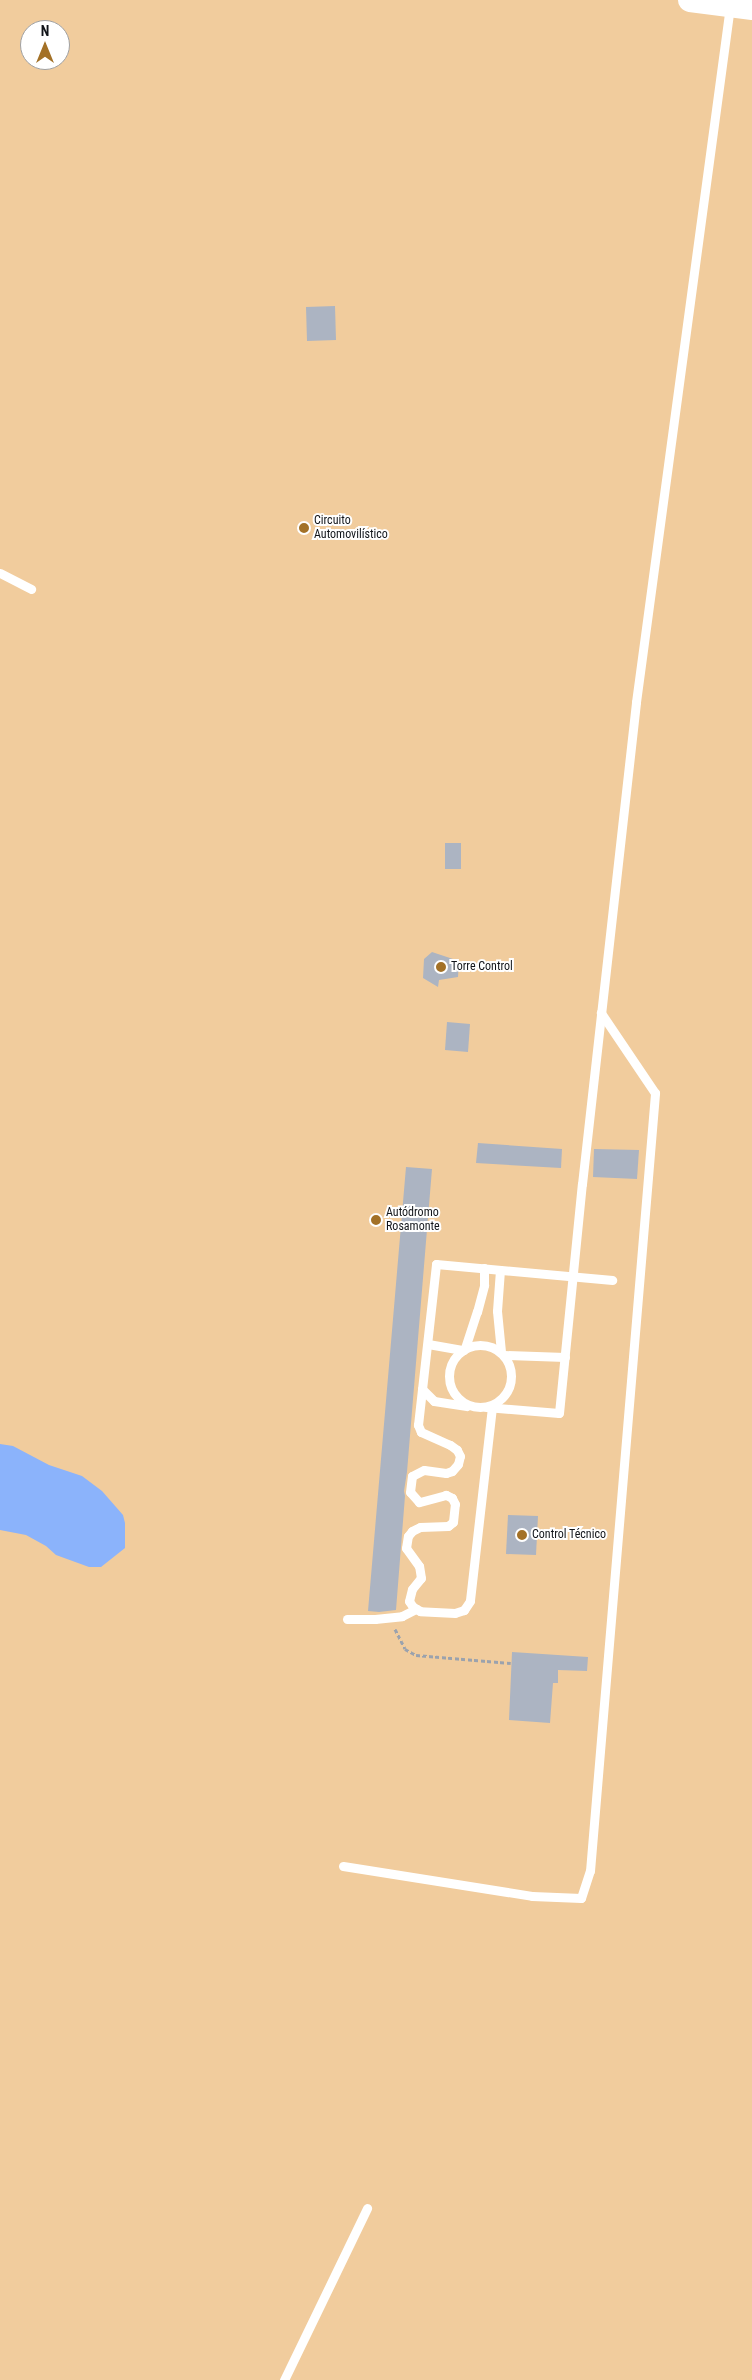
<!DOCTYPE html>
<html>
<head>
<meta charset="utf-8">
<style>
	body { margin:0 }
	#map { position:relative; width:752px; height:2380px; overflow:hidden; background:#dee7f6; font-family:"Roboto Condensed",sans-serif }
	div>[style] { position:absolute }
	.green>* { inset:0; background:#f1cc9d }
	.water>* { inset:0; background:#8bb3fb }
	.building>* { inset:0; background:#acb4c2 }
	.path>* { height:3px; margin-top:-1.5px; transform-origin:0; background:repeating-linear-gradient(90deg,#9ba2ad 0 4px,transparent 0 6.5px) }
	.service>* { height:9px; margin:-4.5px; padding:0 4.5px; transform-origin:4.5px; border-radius:4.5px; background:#fff }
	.service>.ring { margin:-4.5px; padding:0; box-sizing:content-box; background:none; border:9px solid #fff; border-radius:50% }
	.secondary>* { height:24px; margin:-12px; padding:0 12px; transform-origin:12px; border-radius:12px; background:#fff }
	.dots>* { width:14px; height:14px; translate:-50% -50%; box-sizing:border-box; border:2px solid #fff; border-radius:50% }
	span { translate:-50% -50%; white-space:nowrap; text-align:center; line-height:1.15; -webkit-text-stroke:4px #fff; paint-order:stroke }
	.poi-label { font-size:12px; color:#111419 }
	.left { translate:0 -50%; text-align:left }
	.north { position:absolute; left:20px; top:20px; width:50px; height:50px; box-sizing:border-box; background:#fff; border:1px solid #a0a1a3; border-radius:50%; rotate:0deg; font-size:14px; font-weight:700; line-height:20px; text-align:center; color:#111419 }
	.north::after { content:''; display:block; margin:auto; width:18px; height:22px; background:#a37127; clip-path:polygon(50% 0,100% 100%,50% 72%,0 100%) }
</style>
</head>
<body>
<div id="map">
	<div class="green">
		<div style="clip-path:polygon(evenodd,0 0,690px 0,752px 8px,752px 2380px,0 2380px,0 0,30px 30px,60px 30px,60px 60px,30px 60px,30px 30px)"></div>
	</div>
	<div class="water">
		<div style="clip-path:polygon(0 1444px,13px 1446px,49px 1465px,82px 1476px,102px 1491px,123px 1515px,125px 1523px,125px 1548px,101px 1567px,89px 1567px,56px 1555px,46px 1546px,26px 1535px,0 1530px)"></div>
	</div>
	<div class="building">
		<div style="clip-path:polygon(335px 306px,336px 340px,307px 341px,306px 307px)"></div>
		<div style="clip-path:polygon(445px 843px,461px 843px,461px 869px,445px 869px)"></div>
		<div style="clip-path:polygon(432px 952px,459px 961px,458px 977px,439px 980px,438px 987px,423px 978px,424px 959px)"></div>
		<div style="clip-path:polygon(447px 1022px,470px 1024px,468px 1052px,445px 1050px)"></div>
		<div style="clip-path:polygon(478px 1143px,562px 1149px,561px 1168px,476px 1163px)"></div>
		<div style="clip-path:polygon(594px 1149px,639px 1150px,637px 1179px,593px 1177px)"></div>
		<div style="clip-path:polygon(406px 1167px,432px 1169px,407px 1472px,404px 1491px,405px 1496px,396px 1610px,379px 1612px,368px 1611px)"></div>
		<div style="clip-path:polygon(508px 1515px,538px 1516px,536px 1555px,506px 1554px)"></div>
		<div style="clip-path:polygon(512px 1652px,588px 1657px,587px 1671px,558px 1670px,558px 1683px,553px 1683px,550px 1723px,509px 1720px)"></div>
	</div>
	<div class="path">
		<div style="left:395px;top:1629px;width:22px;rotate:63deg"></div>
		<div style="left:405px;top:1649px;width:13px;rotate:29deg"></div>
		<div style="left:416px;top:1655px;width:95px;rotate:4.8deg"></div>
	</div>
	<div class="service">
		<div style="left:0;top:573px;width:35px;rotate:27deg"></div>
		<div style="left:500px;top:1270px;width:41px;rotate:94.2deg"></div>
		<div style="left:497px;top:1311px;width:41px;rotate:84.4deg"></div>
		<div style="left:428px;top:1344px;width:36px;rotate:10deg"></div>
		<div class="ring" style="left:449px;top:1345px;width:53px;height:53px"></div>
		<div style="left:465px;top:1348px;width:38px;rotate:-72deg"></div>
		<div style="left:477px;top:1312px;width:28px;rotate:-75deg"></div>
		<div style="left:484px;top:1285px;width:17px;rotate:-90deg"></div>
		<div style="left:504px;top:1355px;width:61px;rotate:1.9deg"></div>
		<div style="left:422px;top:1389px;width:17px;rotate:45deg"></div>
		<div style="left:434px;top:1401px;width:33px;rotate:9deg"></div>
		<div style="left:486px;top:1407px;width:73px;rotate:4.7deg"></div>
		<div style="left:559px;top:1413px;width:230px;rotate:-84.3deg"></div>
		<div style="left:582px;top:1184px;width:485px;rotate:-83.6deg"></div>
		<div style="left:636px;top:702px;width:702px;rotate:-82.31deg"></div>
		<div style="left:492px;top:1407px;width:195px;rotate:96.5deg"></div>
		<div style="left:470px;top:1601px;width:11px;rotate:124deg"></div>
		<div style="left:464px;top:1610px;width:9px;rotate:162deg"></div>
		<div style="left:455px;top:1613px;width:35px;rotate:-177deg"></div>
		<div style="left:420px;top:1611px;width:8px;rotate:-150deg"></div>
		<div style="left:413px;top:1607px;width:7px;rotate:-124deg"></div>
		<div style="left:409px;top:1601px;width:12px;rotate:-76deg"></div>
		<div style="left:412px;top:1589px;width:14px;rotate:-51deg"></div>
		<div style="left:421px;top:1578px;width:12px;rotate:-99deg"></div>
		<div style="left:419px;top:1566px;width:22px;rotate:-126deg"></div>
		<div style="left:406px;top:1548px;width:12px;rotate:-81deg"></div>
		<div style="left:408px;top:1536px;width:6px;rotate:-51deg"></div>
		<div style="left:412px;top:1531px;width:9px;rotate:-27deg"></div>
		<div style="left:420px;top:1527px;width:28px;rotate:-2deg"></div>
		<div style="left:448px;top:1526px;width:6px;rotate:-39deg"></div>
		<div style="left:453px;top:1522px;width:18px;rotate:-84deg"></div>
		<div style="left:455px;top:1504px;width:7px;rotate:-117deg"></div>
		<div style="left:452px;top:1498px;width:7px;rotate:-153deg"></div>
		<div style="left:446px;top:1495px;width:28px;rotate:165deg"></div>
		<div style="left:419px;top:1502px;width:13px;rotate:-132deg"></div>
		<div style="left:410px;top:1492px;width:16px;rotate:-83deg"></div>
		<div style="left:412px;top:1476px;width:13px;rotate:-27deg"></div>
		<div style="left:424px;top:1470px;width:22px;rotate:8deg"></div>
		<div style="left:446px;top:1473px;width:6px;rotate:-18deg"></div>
		<div style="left:452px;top:1471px;width:9px;rotate:-49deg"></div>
		<div style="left:458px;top:1464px;width:8px;rotate:-76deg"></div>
		<div style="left:460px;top:1456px;width:7px;rotate:-117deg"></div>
		<div style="left:457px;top:1450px;width:9px;rotate:-144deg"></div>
		<div style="left:450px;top:1445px;width:32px;rotate:-156deg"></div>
		<div style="left:421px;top:1432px;width:8px;rotate:-113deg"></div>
		<div style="left:418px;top:1425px;width:162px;rotate:-83.6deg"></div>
		<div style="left:436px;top:1264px;width:177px;rotate:5.2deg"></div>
		<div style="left:347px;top:1619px;width:28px"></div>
		<div style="left:375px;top:1619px;width:27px;rotate:-6deg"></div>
		<div style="left:402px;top:1616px;width:16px;rotate:-27deg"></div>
		<div style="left:343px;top:1866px;width:191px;rotate:9deg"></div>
		<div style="left:532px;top:1896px;width:49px;rotate:2.3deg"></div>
		<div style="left:581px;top:1898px;width:28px;rotate:-72deg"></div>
		<div style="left:590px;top:1871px;width:781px;rotate:-85.22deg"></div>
		<div style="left:655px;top:1093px;width:97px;rotate:-124deg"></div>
		<div style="left:284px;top:2380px;width:191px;rotate:-64.2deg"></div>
	</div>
	<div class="secondary">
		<div style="left:690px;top:0;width:63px;rotate:7.4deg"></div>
	</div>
	<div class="dots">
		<div style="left:304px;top:528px;background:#a37127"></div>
		<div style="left:441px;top:967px;background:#a37127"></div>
		<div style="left:376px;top:1220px;background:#a37127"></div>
		<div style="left:522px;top:1535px;background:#a37127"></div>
	</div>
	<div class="poi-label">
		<span class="left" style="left:314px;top:528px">Circuito<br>Automovilístico</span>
		<span class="left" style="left:451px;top:967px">Torre Control</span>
		<span class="left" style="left:386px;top:1220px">Autódromo<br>Rosamonte</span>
		<span class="left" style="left:532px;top:1535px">Control Técnico</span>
	</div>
	<div class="north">N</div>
</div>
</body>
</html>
